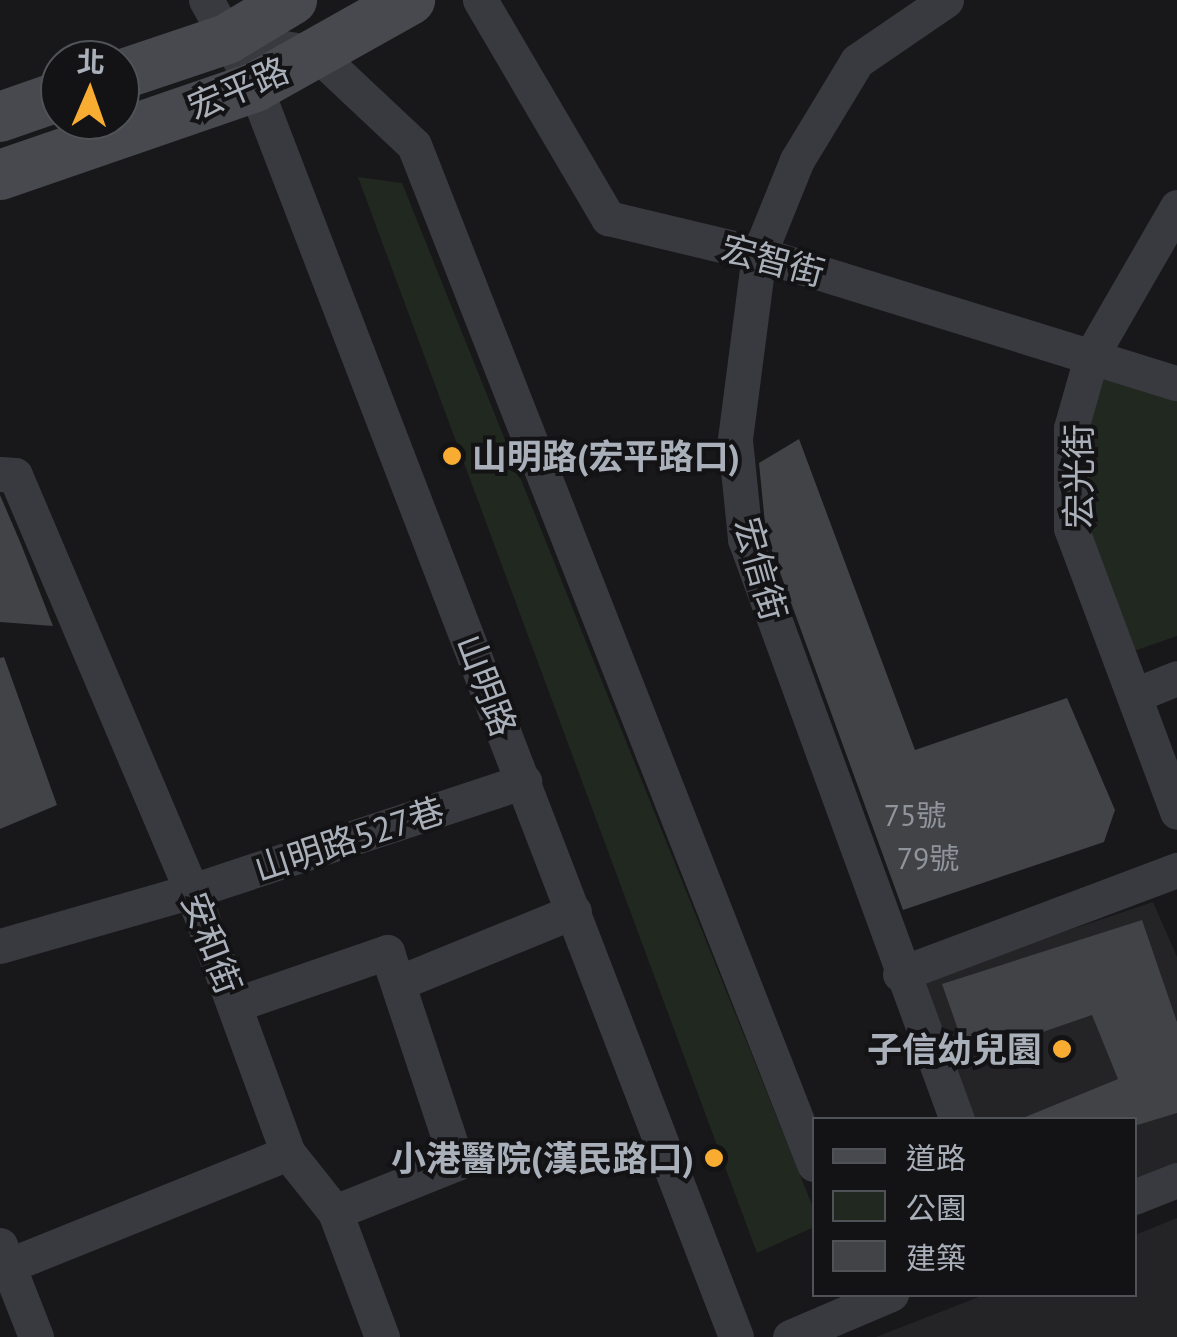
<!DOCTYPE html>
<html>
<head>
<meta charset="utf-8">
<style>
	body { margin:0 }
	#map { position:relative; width:1177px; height:1337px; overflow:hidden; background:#18181a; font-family:"PT Sans","Noto Sans TC",sans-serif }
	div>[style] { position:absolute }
	.built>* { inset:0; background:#242427 }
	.green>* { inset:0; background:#202820 }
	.building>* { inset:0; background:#424347 }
	.street>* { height:35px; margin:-17.5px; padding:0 17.5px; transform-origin:17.5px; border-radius:17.5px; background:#393a3f }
	.secondary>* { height:50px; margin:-25px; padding:0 25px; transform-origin:25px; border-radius:25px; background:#47494f }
	.dots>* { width:28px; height:28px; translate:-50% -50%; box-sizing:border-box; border:5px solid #131315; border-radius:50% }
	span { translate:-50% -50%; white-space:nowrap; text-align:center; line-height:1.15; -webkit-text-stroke:8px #131315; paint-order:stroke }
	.number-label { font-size:30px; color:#90959d }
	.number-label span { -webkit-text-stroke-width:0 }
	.street-label { font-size:35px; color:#aab0ba }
	.poi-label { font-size:35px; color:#aab0ba; font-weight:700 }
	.left { translate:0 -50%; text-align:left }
	.right { translate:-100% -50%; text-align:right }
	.legend { position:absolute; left:812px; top:1117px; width:325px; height:180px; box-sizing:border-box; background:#131315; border:2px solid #4f5257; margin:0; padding:12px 18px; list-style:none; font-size:30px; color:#aab0ba }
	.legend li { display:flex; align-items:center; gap:20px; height:50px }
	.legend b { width:50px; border:2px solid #4f5257 }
	.north { position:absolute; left:40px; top:40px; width:100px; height:100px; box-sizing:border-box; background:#131315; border:2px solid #4f5257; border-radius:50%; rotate:2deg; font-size:28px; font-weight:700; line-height:40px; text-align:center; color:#aab0ba }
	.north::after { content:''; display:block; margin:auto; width:35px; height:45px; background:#f8ad32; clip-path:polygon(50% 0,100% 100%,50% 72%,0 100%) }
</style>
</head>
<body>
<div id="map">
	<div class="built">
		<div style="clip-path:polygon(1153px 902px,1177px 957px,1177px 1165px,1135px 1181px,1134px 1120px,972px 1119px,924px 979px)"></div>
		<div style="clip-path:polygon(1177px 1218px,1177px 1337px,876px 1337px,984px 1295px,1134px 1294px,1135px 1235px)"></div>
	</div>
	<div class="green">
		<div style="clip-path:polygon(358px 177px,402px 183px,814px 1210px,814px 1227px,757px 1253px)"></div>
		<div style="clip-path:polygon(1099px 370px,1177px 396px,1177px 636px,1131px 652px,1085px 526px,1084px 430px)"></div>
	</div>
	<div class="building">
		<div style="clip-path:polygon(799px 439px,915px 750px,1067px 698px,1115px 810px,1104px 842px,903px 910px,766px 534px,759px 463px)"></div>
		<div style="clip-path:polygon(0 495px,21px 544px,53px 626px,0 622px)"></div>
		<div style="clip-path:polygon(4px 657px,57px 805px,0 829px,0 658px)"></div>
		<div style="clip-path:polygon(1142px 920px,1177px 1022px,1177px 1113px,1134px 1126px,1134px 1120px,1018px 1120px,1118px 1079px,1092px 1015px,968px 1058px,942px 984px)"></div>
	</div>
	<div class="street">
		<div style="left:206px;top:0;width:100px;rotate:60.6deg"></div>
		<div style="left:255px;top:87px;width:1339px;rotate:68.95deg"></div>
		<div style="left:480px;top:0;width:253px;rotate:59.6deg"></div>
		<div style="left:608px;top:218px;width:155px;rotate:13.4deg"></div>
		<div style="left:759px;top:254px;width:437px;rotate:17.2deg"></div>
		<div style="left:946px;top:0;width:108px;rotate:145.6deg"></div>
		<div style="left:857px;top:61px;width:116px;rotate:121.2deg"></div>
		<div style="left:797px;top:160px;width:101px;rotate:112deg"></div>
		<div style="left:759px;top:254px;width:188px;rotate:97.4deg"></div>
		<div style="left:735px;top:440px;width:100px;rotate:84.2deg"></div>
		<div style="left:745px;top:539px;width:618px;rotate:69.95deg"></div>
		<div style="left:227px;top:39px;width:90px;rotate:8.9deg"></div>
		<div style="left:316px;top:53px;width:134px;rotate:43.2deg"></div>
		<div style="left:414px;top:145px;width:1095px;rotate:68.57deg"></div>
		<div style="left:1177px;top:207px;width:170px;rotate:120deg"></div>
		<div style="left:1092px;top:354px;width:77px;rotate:105.8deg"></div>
		<div style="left:1071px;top:428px;width:100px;rotate:90deg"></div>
		<div style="left:1071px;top:528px;width:303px;rotate:69.5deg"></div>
		<div style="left:0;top:474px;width:15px;rotate:4deg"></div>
		<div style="left:15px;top:475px;width:452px;rotate:67deg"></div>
		<div style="left:192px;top:891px;width:279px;rotate:69.9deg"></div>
		<div style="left:288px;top:1153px;width:300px;rotate:158.1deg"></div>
		<div style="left:1135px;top:695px;width:45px;rotate:-22deg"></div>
		<div style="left:0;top:946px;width:200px;rotate:-16deg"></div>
		<div style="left:192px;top:891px;width:350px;rotate:-18.3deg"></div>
		<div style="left:900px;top:974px;width:296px;rotate:-20.6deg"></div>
		<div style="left:398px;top:983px;width:190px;rotate:-22.2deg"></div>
		<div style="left:237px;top:1004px;width:159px;rotate:-19.1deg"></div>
		<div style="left:387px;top:952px;width:222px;rotate:71.6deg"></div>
		<div style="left:457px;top:1163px;width:131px;rotate:158.1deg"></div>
		<div style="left:288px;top:1153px;width:75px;rotate:51.5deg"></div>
		<div style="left:335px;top:1212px;width:134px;rotate:69.4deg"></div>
		<div style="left:1134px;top:1197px;width:46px;rotate:-21.6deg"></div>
		<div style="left:0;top:1245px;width:99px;rotate:68.6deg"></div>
		<div style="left:790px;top:1337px;width:110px;rotate:-23.1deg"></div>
	</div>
	<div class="secondary">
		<div style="left:120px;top:75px;width:113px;rotate:-18.6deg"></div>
		<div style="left:227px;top:39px;width:76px;rotate:-31deg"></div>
		<div style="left:0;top:117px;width:64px;rotate:-19.3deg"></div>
		<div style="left:0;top:175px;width:270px;rotate:-19deg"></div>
		<div style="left:255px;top:87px;width:178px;rotate:-29.3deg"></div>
	</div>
	<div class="dots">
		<div style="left:452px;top:456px;background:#f8ad32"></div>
		<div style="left:1062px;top:1049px;background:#f8ad32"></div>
		<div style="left:714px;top:1158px;background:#f8ad32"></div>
	</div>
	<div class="number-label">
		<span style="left:915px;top:815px">75號</span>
		<span style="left:928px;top:858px">79號</span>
	</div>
	<div class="street-label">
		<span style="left:238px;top:88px;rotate:-23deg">宏平路</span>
		<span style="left:773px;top:260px;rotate:15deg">宏智街</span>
		<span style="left:1078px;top:476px;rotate:-90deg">宏光街</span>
		<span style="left:761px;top:569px;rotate:74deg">宏信街</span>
		<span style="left:487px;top:685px;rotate:69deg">山明路</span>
		<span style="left:349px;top:839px;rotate:-18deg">山明路527巷</span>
		<span style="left:212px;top:943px;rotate:69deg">安和街</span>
	</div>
	<div class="poi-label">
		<span class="left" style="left:472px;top:456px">山明路(宏平路口)</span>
		<span class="right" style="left:1042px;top:1049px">子信幼兒園</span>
		<span class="right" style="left:694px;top:1158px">小港醫院(漢民路口)</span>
	</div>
	<ul class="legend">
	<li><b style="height:12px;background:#47494f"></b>道路</li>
	<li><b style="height:28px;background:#202820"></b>公園</li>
	<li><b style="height:28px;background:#424347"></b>建築</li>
	</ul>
	<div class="north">北</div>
</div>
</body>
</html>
